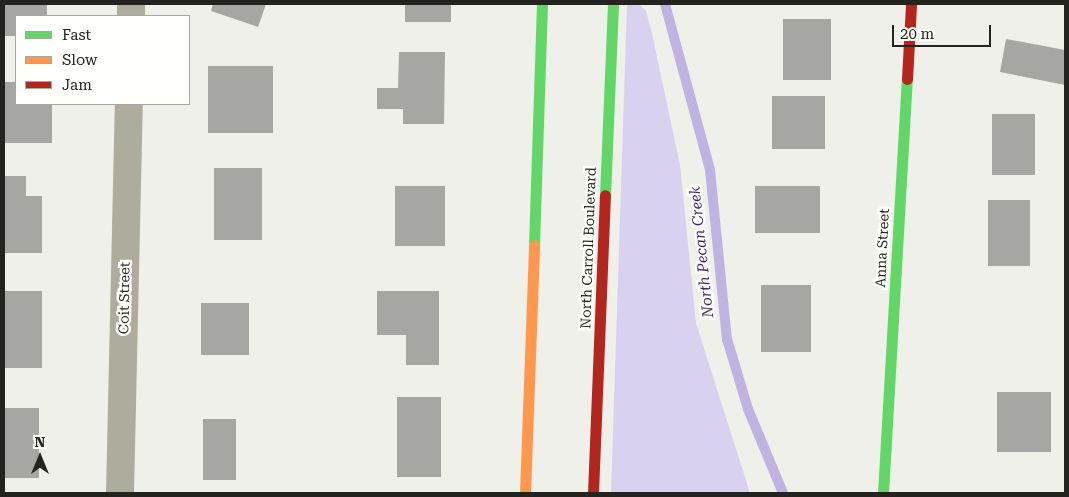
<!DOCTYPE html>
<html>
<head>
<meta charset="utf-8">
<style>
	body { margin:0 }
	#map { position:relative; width:1069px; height:497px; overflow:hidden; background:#f0f0eb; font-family:"Roboto Serif",serif }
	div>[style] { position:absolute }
	.green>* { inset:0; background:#d8d1ef }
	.stream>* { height:10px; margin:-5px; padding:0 5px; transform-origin:5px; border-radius:5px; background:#bfb4e1 }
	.building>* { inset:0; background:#a6a6a2 }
	.street>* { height:28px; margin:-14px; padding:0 14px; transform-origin:14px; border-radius:14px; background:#aead9d }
	.fast>* { height:11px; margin:-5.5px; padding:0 5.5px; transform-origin:5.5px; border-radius:5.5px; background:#63d668 }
	.slow>* { height:11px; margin:-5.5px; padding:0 5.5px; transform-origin:5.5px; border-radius:5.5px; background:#ff974d }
	.jam>* { height:11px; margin:-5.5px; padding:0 5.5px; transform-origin:5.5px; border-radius:5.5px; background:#b3261e }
	span { translate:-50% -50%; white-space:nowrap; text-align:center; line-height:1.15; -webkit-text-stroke:5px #fffffb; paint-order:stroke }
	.street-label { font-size:14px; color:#23231f }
	.water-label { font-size:15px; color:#3f2572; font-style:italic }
	.frame { position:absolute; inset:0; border:5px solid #23231f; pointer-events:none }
	.legend { position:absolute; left:15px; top:15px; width:175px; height:90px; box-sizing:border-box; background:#fffffb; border:1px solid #a7a7a3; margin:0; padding:6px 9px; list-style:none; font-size:15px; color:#23231f }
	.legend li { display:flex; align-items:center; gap:10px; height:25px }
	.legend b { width:25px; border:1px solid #a7a7a3 }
	.north { position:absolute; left:15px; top:432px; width:50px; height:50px; -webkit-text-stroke:4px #fffffb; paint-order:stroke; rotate:0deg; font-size:14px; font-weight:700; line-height:20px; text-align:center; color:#23231f }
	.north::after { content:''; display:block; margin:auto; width:18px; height:22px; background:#23231f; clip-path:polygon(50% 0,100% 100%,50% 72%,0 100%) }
	.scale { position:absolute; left:892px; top:25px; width:99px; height:22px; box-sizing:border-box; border:2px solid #23231f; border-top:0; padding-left:6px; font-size:15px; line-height:18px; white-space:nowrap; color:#23231f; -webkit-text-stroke:4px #fffffb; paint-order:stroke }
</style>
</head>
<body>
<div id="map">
	<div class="green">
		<div style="clip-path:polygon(627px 4px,639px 4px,646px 11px,651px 29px,680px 165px,696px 323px,750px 493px,611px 493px)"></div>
	</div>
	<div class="stream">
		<div style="left:665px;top:4px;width:172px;rotate:74.8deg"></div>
		<div style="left:710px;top:170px;width:170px;rotate:84.3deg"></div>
		<div style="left:727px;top:339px;width:73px;rotate:73.3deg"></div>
		<div style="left:748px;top:409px;width:91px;rotate:67.4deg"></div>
	</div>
	<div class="building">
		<div style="clip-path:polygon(4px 4px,47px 4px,47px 16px,16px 16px,16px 36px,4px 36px)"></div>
		<div style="clip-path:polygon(213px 4px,266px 4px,258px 27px,211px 11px)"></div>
		<div style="clip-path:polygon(405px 4px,451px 4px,451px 22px,405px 22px)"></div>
		<div style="clip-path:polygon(783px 19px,831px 19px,831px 80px,783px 80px)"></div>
		<div style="clip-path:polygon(1006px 39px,1065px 50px,1065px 85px,1000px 72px)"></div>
		<div style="clip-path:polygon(399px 52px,445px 52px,444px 124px,403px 124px,403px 109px,377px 109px,377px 88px,398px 88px)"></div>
		<div style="clip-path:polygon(208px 66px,273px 66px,273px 133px,208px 133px)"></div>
		<div style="clip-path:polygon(4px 82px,16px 82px,16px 104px,52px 104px,52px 143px,4px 143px)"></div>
		<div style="clip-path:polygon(772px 96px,825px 96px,825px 149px,772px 149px)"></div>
		<div style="clip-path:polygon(992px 114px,1035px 114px,1035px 175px,992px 175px)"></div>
		<div style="clip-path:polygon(214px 168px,262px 168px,262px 240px,214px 240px)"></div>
		<div style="clip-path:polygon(4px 176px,26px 176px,26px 196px,42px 196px,42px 253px,4px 253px)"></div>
		<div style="clip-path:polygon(395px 186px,445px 186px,445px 246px,395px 246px)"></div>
		<div style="clip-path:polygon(755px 186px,820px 186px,820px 233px,755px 233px)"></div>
		<div style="clip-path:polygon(988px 200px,1030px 200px,1030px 266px,988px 266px)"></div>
		<div style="clip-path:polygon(761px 285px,811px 285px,811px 352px,761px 352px)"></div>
		<div style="clip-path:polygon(4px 291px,42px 291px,42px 368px,4px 368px)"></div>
		<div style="clip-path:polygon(377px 291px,439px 291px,439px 365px,406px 365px,406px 335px,377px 335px)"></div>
		<div style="clip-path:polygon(201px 303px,249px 303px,249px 355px,201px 355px)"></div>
		<div style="clip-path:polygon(997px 392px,1051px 392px,1051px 452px,997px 452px)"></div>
		<div style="clip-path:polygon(397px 397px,441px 397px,441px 477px,397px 477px)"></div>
		<div style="clip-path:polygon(4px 408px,39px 408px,39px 478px,4px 478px)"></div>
		<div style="clip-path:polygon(203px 419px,236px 419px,236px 480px,203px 480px)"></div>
	</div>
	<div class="street">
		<div style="left:131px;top:16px;width:12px;rotate:-90deg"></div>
		<div style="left:120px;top:493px;width:389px;rotate:-88.7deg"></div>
	</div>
	<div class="fast">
		<div style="left:605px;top:195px;width:191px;rotate:-87.6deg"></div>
		<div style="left:534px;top:245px;width:241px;rotate:-88.1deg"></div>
		<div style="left:883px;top:493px;width:415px;rotate:-86.7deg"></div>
	</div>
	<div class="slow">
		<div style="left:525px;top:493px;width:248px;rotate:-87.9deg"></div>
	</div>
	<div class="jam">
		<div style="left:907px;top:79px;width:75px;rotate:-86.9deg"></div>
		<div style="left:593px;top:493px;width:298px;rotate:-87.7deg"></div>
	</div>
	<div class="street-label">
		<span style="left:588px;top:248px;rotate:-88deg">North Carroll Boulevard</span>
		<span style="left:882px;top:248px;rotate:-87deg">Anna Street</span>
		<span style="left:124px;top:298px;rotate:-89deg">Coit Street</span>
	</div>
	<div class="water-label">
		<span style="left:702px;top:252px;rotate:-96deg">North Pecan Creek</span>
	</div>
	<div class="frame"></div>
	<ul class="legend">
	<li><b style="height:6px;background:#63d668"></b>Fast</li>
	<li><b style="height:6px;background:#ff974d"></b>Slow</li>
	<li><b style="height:6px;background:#b3261e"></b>Jam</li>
	</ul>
	<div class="north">N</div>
	<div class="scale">20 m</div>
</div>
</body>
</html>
